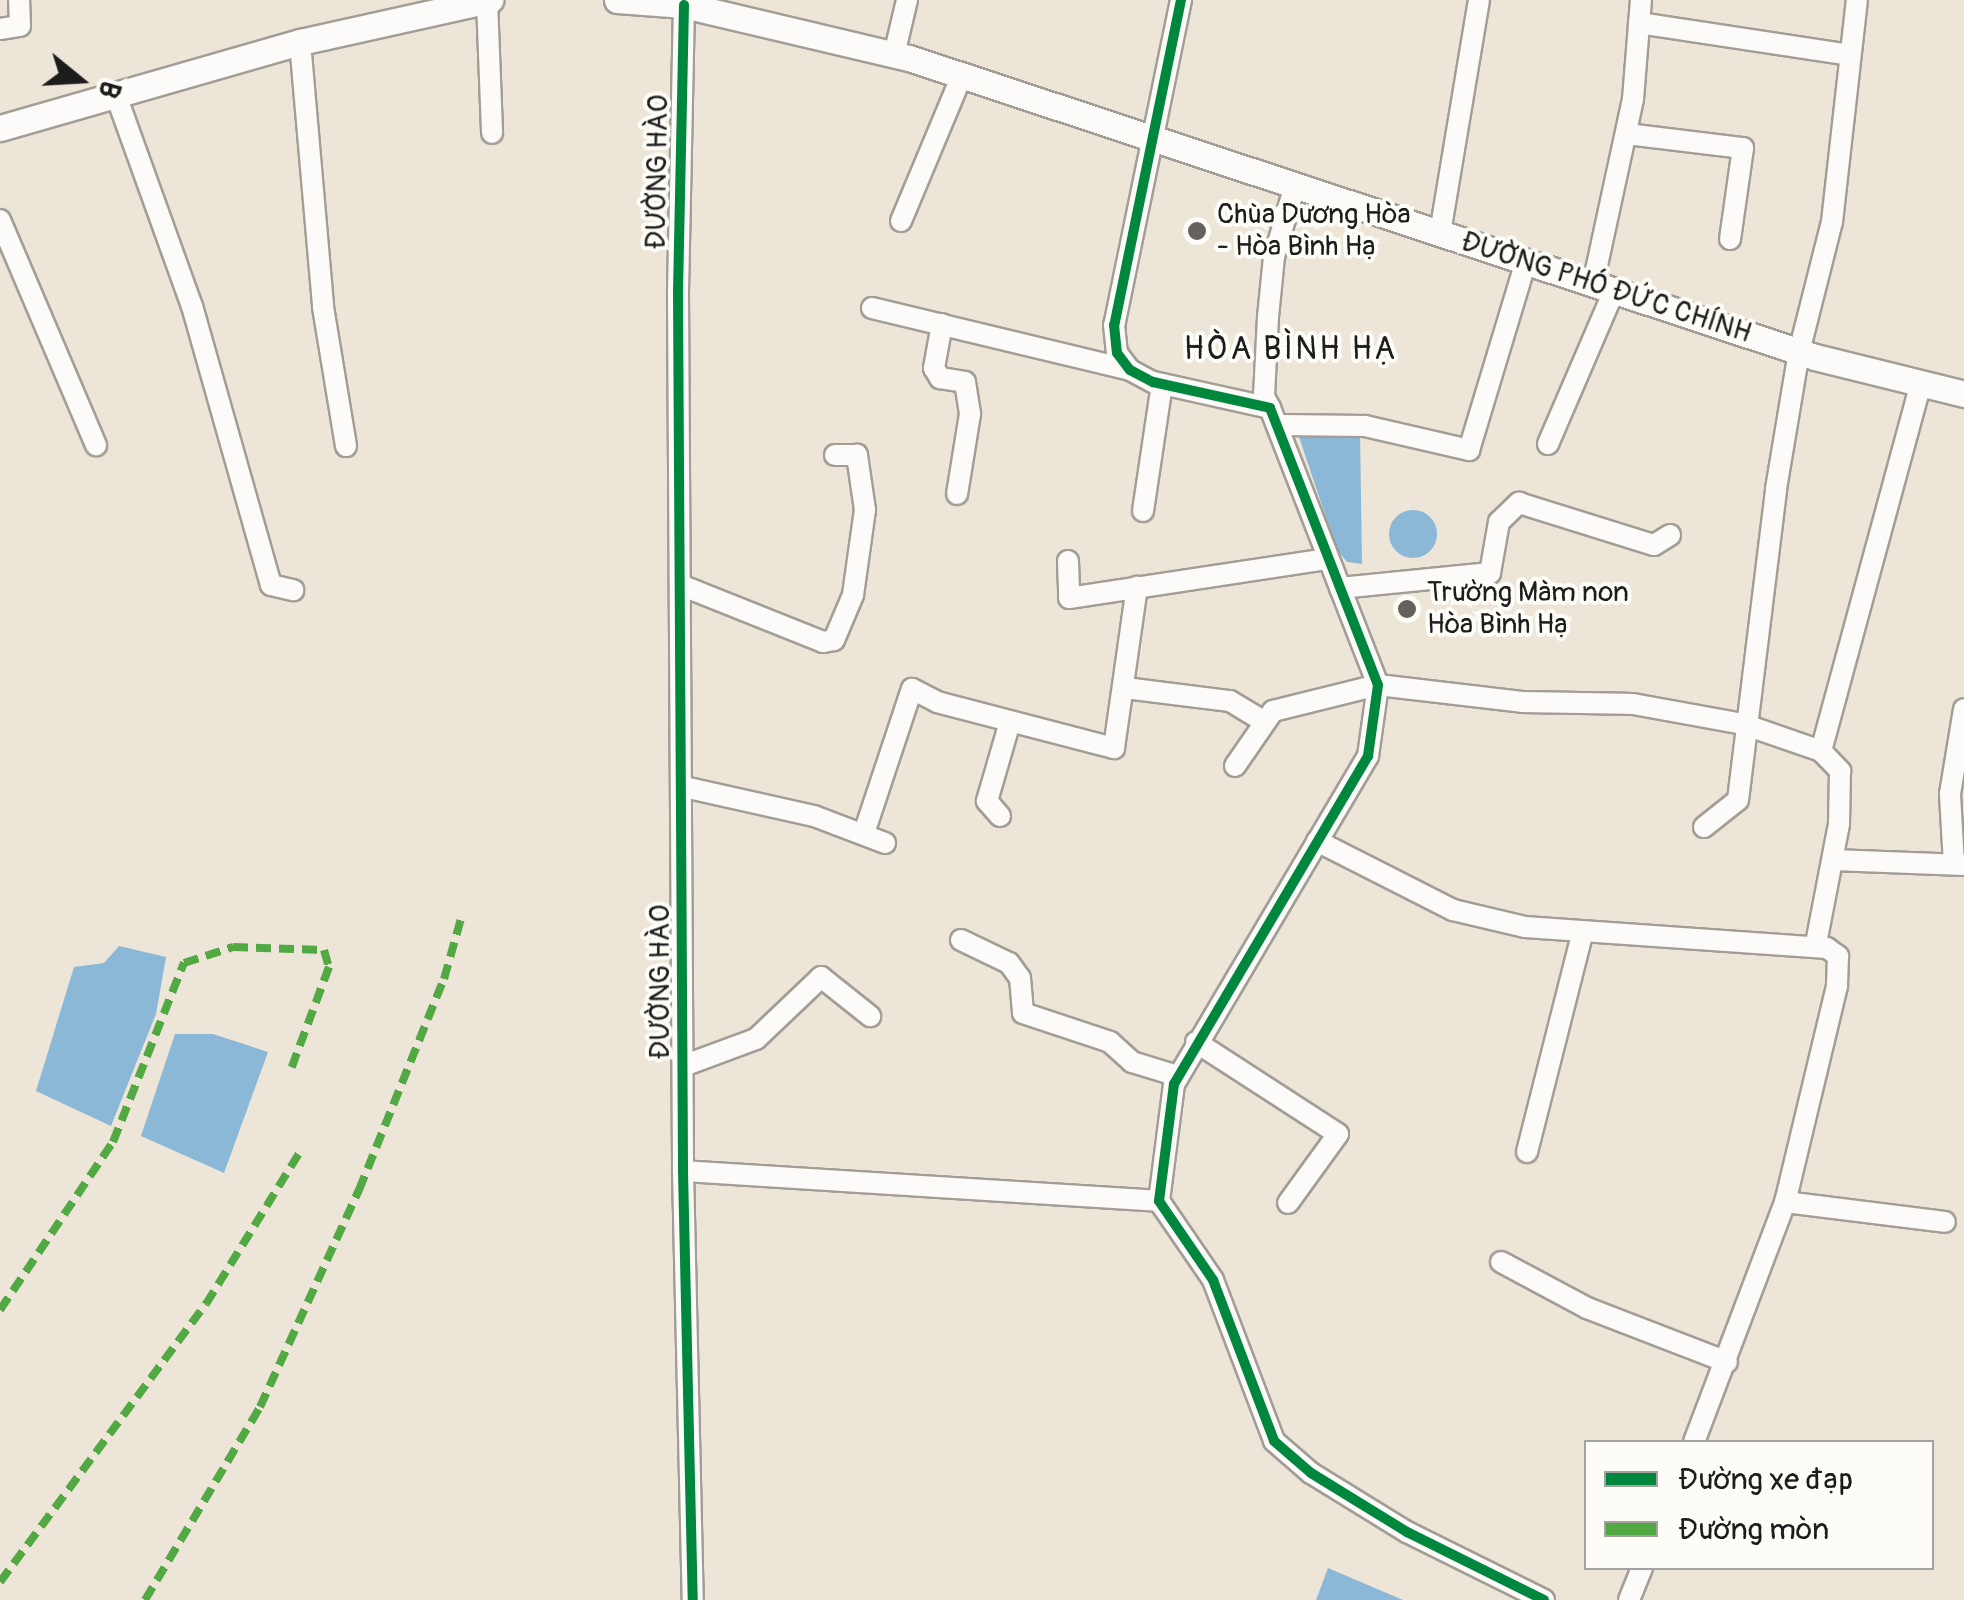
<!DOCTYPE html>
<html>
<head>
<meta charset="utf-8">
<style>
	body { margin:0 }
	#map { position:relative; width:1964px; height:1600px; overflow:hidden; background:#ede5d7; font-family:Pangolin,sans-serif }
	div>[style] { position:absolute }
	.water>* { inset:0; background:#8bb8d6 }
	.round { border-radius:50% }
	.roads { filter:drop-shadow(2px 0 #a29d95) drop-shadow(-2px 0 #a29d95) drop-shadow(0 2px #a29d95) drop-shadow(0 -2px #a29d95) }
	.minor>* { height:20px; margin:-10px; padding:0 10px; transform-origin:10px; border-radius:10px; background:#fcfbf9 }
	.major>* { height:25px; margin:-12.5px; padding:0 12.5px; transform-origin:12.5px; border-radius:12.5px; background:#fcfbf9 }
	.quiet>* { height:8px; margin-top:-4px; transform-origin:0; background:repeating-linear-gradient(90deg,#52a943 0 15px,transparent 0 23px) }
	.cycleway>* { height:10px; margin:-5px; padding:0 5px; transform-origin:5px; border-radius:5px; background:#00873e }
	.dots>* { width:28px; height:28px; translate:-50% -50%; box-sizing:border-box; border:5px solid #fdfcf7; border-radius:50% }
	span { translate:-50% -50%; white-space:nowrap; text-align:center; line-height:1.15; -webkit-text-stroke:8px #fdfcf7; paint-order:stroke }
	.street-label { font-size:28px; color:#1c1c1c }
	.poi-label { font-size:28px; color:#1c1c1c }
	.left { translate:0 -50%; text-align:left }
	.quarter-label { font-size:32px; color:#1c1c1c; letter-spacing:2.5px }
	.legend { position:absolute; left:1584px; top:1440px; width:350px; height:130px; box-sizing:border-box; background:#fdfcf7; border:2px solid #a3a29f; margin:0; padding:12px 18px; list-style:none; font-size:30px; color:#1c1c1c }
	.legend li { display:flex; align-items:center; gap:20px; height:50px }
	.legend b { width:50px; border:2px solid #a3a29f }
	.north { position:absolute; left:30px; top:30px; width:100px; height:100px; -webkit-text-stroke:8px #fdfcf7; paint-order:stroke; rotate:108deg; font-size:28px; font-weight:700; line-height:40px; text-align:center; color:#1c1c1c }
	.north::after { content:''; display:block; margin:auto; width:35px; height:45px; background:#1c1c1c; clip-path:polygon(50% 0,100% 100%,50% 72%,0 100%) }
</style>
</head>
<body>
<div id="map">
	<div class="water">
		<div style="clip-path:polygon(1297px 431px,1360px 432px,1362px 564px,1347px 562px,1337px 550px)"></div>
		<div class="round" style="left:1389px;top:510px;width:48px;height:48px"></div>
		<div style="clip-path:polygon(119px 946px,166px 957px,156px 1014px,111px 1126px,36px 1091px,74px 967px,104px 963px)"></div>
		<div style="clip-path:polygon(175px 1034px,213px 1034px,268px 1052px,224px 1173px,141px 1136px)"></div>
		<div style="clip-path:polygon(1328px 1568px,1403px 1600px,1316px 1600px)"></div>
	</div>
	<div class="roads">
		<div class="minor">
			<div style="left:1181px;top:0;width:332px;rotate:101.6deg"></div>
			<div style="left:1114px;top:325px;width:28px;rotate:84deg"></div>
			<div style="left:1117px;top:353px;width:21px;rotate:53deg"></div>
			<div style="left:1130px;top:370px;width:26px;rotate:28deg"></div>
			<div style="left:1153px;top:382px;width:120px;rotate:12.5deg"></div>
			<div style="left:1270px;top:408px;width:297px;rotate:68.7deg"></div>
			<div style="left:1378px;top:685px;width:72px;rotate:98deg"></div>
			<div style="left:1368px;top:756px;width:381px;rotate:120.6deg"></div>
			<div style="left:1174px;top:1084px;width:118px;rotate:97.3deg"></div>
			<div style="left:1159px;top:1201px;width:96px;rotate:55.6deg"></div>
			<div style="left:1213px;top:1280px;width:172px;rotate:69.2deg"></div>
			<div style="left:1274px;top:1441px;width:49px;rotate:40.9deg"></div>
			<div style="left:1311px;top:1473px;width:113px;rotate:31.6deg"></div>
			<div style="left:1407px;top:1532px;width:153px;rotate:26.4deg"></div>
			<div style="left:487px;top:1px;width:132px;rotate:87.8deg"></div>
			<div style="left:684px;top:5px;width:288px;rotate:91.2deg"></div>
			<div style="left:678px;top:293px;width:878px;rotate:89.67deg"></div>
			<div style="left:683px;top:1171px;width:429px;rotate:88.7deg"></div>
			<div style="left:1639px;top:23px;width:213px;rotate:8.6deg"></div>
			<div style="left:0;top:29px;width:20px;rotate:-9deg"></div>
			<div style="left:20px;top:26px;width:26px;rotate:-92deg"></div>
			<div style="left:300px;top:42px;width:266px;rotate:85deg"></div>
			<div style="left:323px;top:307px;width:141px;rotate:80.6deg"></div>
			<div style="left:894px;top:55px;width:57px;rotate:-76.7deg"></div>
			<div style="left:117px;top:98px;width:221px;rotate:70.2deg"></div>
			<div style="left:192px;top:306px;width:290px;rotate:74.2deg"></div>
			<div style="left:271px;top:585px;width:23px;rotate:13deg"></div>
			<div style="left:1627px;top:134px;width:117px;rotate:6.9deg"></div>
			<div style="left:1743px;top:148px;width:92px;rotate:98.1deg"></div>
			<div style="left:0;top:220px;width:245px;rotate:66.9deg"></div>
			<div style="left:901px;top:221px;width:158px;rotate:-67.3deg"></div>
			<div style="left:1440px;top:233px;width:236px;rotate:-80.5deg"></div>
			<div style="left:1593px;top:284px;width:189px;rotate:-77.8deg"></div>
			<div style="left:1633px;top:99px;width:99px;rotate:-85.4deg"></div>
			<div style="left:872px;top:308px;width:265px;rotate:13.5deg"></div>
			<div style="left:942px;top:324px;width:45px;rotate:100.3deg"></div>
			<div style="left:934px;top:368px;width:12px;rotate:59deg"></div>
			<div style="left:940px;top:378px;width:25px;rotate:9deg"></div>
			<div style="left:965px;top:382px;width:32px;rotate:81deg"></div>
			<div style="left:970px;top:414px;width:81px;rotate:99.2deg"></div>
			<div style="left:1270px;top:408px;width:13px;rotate:-117deg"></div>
			<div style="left:1264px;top:396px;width:79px;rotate:-87.1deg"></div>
			<div style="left:1268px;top:317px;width:60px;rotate:-84.3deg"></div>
			<div style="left:1274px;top:257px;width:75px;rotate:-73.7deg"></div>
			<div style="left:1281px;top:425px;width:84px;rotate:0.7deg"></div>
			<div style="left:1365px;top:426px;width:107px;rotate:13deg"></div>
			<div style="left:1469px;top:450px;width:197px;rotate:-73.2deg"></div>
			<div style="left:1548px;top:444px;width:167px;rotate:-66.7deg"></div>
			<div style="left:1143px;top:511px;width:128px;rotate:-81.5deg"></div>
			<div style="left:1068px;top:561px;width:37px;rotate:88deg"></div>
			<div style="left:1069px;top:598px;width:260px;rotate:-8.6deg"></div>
			<div style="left:683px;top:586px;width:151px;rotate:21.8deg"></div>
			<div style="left:823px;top:642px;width:11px;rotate:-10deg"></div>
			<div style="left:834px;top:640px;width:49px;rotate:-67.1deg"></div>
			<div style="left:853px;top:595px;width:86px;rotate:-82deg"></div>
			<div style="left:865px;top:510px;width:56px;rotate:-98.3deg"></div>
			<div style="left:857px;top:455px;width:22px;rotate:180deg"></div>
			<div style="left:1340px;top:588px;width:151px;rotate:-5.7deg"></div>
			<div style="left:1490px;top:573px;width:52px;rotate:-80deg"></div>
			<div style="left:1499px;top:522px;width:28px;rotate:-44deg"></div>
			<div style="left:1519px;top:503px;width:141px;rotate:17.3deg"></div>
			<div style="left:1654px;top:545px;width:19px;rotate:-32deg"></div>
			<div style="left:1125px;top:688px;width:106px;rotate:7.1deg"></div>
			<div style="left:1230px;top:701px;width:37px;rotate:31deg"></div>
			<div style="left:1821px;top:751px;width:381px;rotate:-74.8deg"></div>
			<div style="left:1235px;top:766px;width:67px;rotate:-55.4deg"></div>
			<div style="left:1273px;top:711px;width:108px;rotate:-13.9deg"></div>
			<div style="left:1378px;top:685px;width:145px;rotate:6.7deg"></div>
			<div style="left:1522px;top:702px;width:111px;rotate:1deg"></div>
			<div style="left:1633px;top:704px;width:112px;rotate:10.3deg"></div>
			<div style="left:1743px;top:724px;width:83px;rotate:19.1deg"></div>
			<div style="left:1821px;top:751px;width:28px;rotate:46deg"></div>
			<div style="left:1840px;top:771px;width:53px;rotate:91.1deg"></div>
			<div style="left:1839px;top:824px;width:122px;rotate:100.9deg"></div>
			<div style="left:684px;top:787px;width:133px;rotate:12.6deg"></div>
			<div style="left:814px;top:816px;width:76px;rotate:20.8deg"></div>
			<div style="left:1000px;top:816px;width:20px;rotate:-131deg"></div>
			<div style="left:987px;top:801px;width:82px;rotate:-73.8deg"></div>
			<div style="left:1704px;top:827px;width:43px;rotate:-38.5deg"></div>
			<div style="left:1738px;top:800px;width:313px;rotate:-83deg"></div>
			<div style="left:1776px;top:489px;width:139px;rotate:-80.5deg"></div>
			<div style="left:1799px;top:352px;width:134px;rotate:-75.8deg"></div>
			<div style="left:1832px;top:222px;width:223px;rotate:-83.6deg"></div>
			<div style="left:864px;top:833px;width:152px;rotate:-71.6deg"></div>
			<div style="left:912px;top:689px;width:28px;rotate:27deg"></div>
			<div style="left:937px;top:702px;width:183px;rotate:14.6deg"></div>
			<div style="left:1114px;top:748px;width:163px;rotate:-81.9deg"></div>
			<div style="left:1317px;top:841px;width:153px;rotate:26.9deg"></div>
			<div style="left:1453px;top:910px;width:74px;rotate:13.3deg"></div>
			<div style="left:1525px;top:927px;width:303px;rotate:4deg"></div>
			<div style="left:1827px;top:948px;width:14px;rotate:36deg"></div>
			<div style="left:1838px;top:956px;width:30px;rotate:92deg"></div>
			<div style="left:1837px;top:986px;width:222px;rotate:103.5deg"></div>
			<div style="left:1785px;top:1202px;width:161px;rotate:7.1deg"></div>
			<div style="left:1833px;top:860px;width:131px;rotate:2.2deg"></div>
			<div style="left:1954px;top:864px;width:70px;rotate:-93.3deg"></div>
			<div style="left:1950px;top:794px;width:86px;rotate:-80.6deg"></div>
			<div style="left:961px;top:940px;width:53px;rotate:25.6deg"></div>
			<div style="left:1009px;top:963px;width:19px;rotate:54deg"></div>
			<div style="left:1020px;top:978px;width:35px;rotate:85deg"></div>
			<div style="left:1023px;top:1013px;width:92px;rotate:18.4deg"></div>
			<div style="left:1110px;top:1042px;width:30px;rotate:42deg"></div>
			<div style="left:1132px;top:1062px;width:48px;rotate:16.9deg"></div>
			<div style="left:1196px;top:1042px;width:169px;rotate:32.9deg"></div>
			<div style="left:1338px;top:1134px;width:85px;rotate:125.9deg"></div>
			<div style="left:683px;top:1066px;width:78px;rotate:-20.3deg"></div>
			<div style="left:756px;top:1039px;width:90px;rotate:-43.6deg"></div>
			<div style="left:821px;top:977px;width:63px;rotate:38.5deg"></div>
			<div style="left:1527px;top:1152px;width:225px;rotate:-75.8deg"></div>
			<div style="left:683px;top:1171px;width:477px;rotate:3.6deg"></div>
			<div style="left:1501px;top:1262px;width:98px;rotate:28.1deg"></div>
			<div style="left:1587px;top:1308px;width:150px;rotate:21.1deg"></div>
			<div style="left:1694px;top:1442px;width:257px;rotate:-69.2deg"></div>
			<div style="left:1629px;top:1600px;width:35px;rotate:-68deg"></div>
		</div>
		<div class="major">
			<div style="left:617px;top:0;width:67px;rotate:4.3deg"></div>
			<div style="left:684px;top:5px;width:231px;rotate:13.3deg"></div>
			<div style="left:909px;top:58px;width:954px;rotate:18.26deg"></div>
			<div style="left:1815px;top:357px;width:154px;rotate:13.9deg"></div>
			<div style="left:0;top:128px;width:312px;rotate:-16deg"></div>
			<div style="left:300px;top:42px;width:195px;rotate:-12.5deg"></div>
		</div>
	</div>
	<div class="quiet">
		<div style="left:0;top:1310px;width:202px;rotate:-56.1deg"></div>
		<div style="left:113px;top:1142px;width:193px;rotate:-68.4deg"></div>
		<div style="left:184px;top:963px;width:52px;rotate:-18.1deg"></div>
		<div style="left:233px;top:947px;width:91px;rotate:1.9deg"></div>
		<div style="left:324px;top:950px;width:18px;rotate:74deg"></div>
		<div style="left:329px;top:967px;width:109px;rotate:110.4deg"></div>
		<div style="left:0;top:1582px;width:346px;rotate:-53.5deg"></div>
		<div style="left:206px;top:1304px;width:181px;rotate:-58.3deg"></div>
		<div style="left:145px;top:1600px;width:225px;rotate:-59.2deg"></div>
		<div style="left:260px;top:1407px;width:239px;rotate:-65.5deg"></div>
		<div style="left:359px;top:1190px;width:227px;rotate:-68.1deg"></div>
		<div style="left:444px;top:979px;width:66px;rotate:-74.3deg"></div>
	</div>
	<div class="cycleway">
		<div style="left:1181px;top:0;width:332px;rotate:101.6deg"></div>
		<div style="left:1114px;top:325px;width:28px;rotate:84deg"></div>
		<div style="left:1117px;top:353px;width:21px;rotate:53deg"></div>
		<div style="left:1130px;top:370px;width:26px;rotate:28deg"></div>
		<div style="left:1153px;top:382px;width:120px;rotate:12.5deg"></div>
		<div style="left:1270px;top:408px;width:297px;rotate:68.7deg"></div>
		<div style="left:1378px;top:685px;width:72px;rotate:98deg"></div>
		<div style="left:1368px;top:756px;width:381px;rotate:120.6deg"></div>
		<div style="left:1174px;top:1084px;width:118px;rotate:97.3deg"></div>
		<div style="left:1159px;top:1201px;width:96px;rotate:55.6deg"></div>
		<div style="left:1213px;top:1280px;width:172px;rotate:69.2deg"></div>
		<div style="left:1274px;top:1441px;width:49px;rotate:40.9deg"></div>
		<div style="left:1311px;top:1473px;width:113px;rotate:31.6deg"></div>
		<div style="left:1407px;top:1532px;width:153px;rotate:26.4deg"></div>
		<div style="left:684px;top:5px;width:288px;rotate:91.2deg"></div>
		<div style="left:678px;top:293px;width:878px;rotate:89.67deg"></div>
		<div style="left:683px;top:1171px;width:429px;rotate:88.7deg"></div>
	</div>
	<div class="dots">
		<div style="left:1197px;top:231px;background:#65625d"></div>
		<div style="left:1407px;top:609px;background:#65625d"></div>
	</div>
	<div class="street-label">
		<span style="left:658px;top:172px;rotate:-89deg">ĐƯỜNG HÀO</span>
		<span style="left:1606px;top:288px;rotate:18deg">ĐƯỜNG PHÓ ĐỨC CHÍNH</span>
		<span style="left:661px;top:982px;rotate:-90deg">ĐƯỜNG HÀO</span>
	</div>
	<div class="poi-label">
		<span class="left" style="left:1217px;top:231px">Chùa Dương Hòa<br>- Hòa Bình Hạ</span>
		<span class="left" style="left:1427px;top:609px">Trường Màm non<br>Hòa Bình Hạ</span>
	</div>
	<div class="quarter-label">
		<span style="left:1291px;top:349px">HÒA BÌNH HẠ</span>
	</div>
	<ul class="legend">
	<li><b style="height:12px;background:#00873e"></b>Đường xe đạp</li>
	<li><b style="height:12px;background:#52a943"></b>Đường mòn</li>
	</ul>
	<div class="north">B</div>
</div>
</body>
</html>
